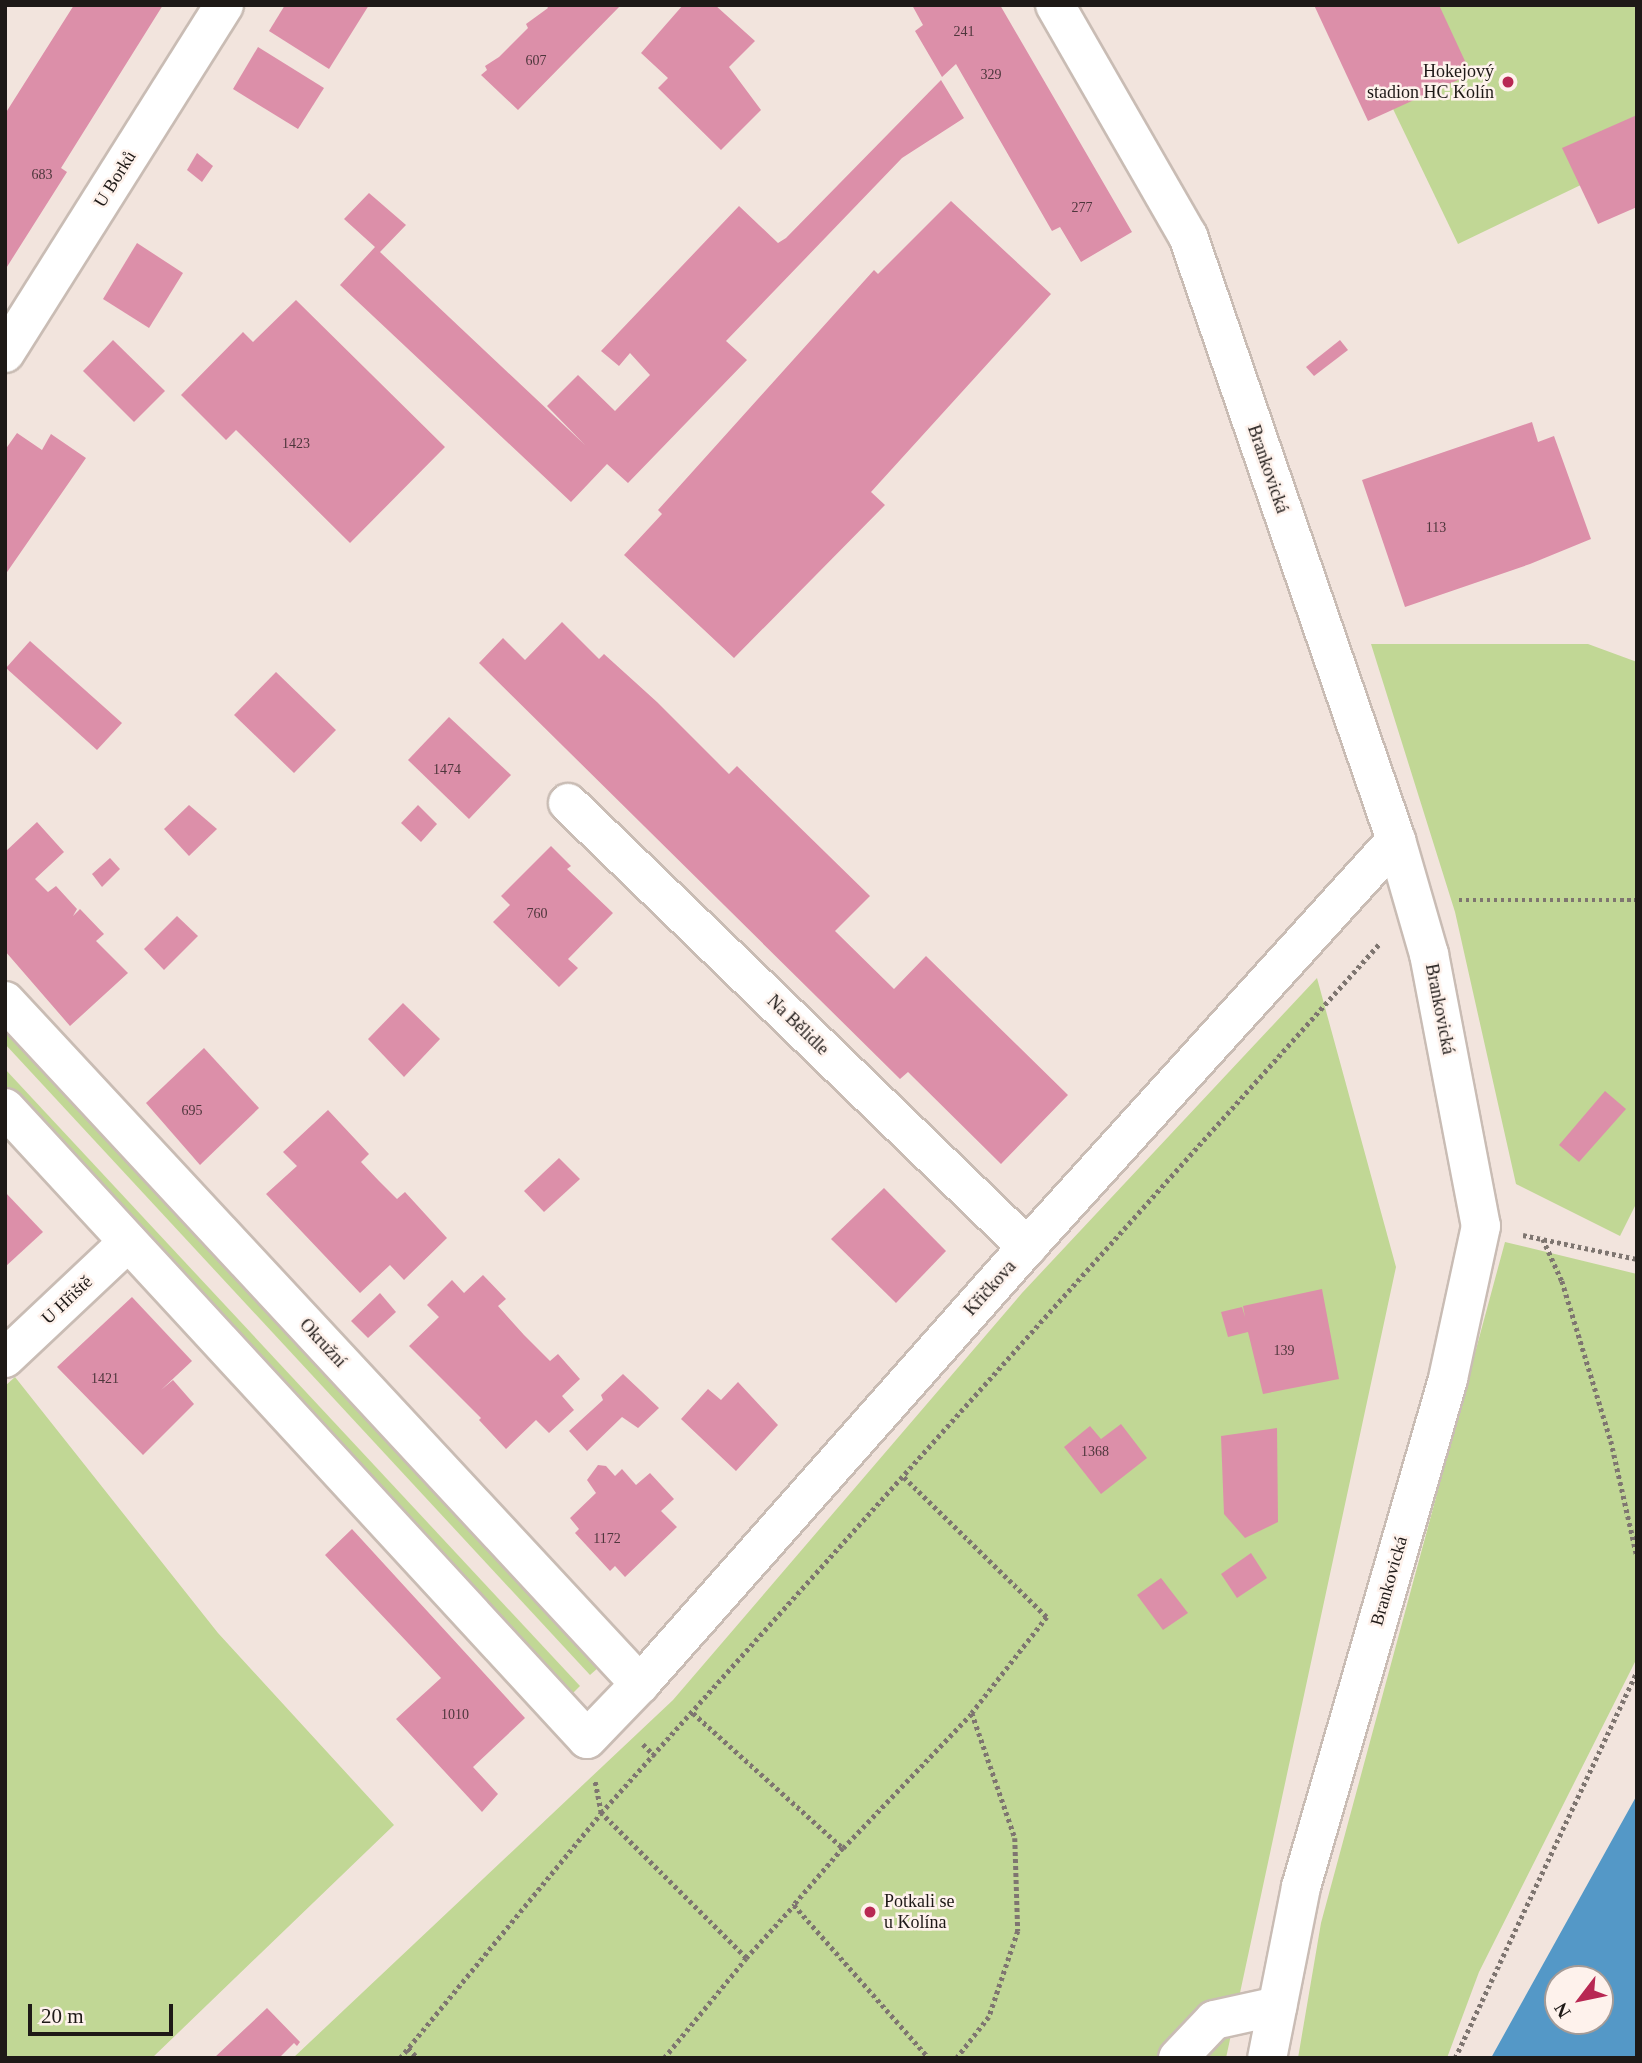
<!DOCTYPE html>
<html>
<head>
<meta charset="utf-8">
<style>
	body { margin:0 }
	#map { position:relative; width:1642px; height:2063px; overflow:hidden; background:#f2e4dd; font-family:"Times New Roman",serif }
	div>[style] { position:absolute }
	.green>* { inset:0; background:#c1d795 }
	.water>* { inset:0; background:#5498c7 }
	.building>* { inset:0; background:#dc8fa9 }
	.path>* { height:4.5px; margin-top:-2.25px; transform-origin:0; background:repeating-linear-gradient(90deg,#7e7570 0 3.5px,transparent 0 7px) }
	.roads { filter:drop-shadow(2px 0 #c9bcb4) drop-shadow(-2px 0 #c9bcb4) drop-shadow(0 2px #c9bcb4) drop-shadow(0 -2px #c9bcb4) }
	.minor>* { height:38px; margin:-19px; padding:0 19px; transform-origin:19px; border-radius:19px; background:#fff }
	.dots>* { width:19px; height:19px; translate:-50% -50%; box-sizing:border-box; border:4px solid #fef2ec; border-radius:50% }
	span { translate:-50% -50%; white-space:nowrap; text-align:center; line-height:1.15; -webkit-text-stroke:5px #fef2ec; paint-order:stroke }
	.number-label { font-size:14px; color:#4e363c }
	.number-label span { -webkit-text-stroke-width:0 }
	.poi-label { font-size:18px; color:#1e1917 }
	.right { translate:-100% -50%; text-align:right }
	.left { translate:0 -50%; text-align:left }
	.street-label { font-size:18px; color:#1e1917 }
	.frame { position:absolute; inset:0; border:7px solid #1e1917; pointer-events:none }
	.north { position:absolute; left:1544px; top:1965px; width:70px; height:70px; box-sizing:border-box; background:#fef2ec; border:2px solid #a49b97; border-radius:50%; rotate:238deg; font-size:19px; font-weight:700; line-height:28px; text-align:center; color:#1e1917 }
	.north::after { content:''; display:block; margin:auto; width:24px; height:32px; background:#b82853; clip-path:polygon(50% 0,100% 100%,50% 72%,0 100%) }
	.scale { position:absolute; left:28px; top:2004px; width:145px; height:32px; box-sizing:border-box; border:4px solid #1e1917; border-top:0; padding-left:9px; font-size:21px; line-height:24px; white-space:nowrap; color:#1e1917; -webkit-text-stroke:5px #fef2ec; paint-order:stroke }
</style>
</head>
<body>
<div id="map">
	<div class="green">
		<div style="clip-path:polygon(1343px 5px,1637px 5px,1637px 158px,1458px 244px)"></div>
		<div style="clip-path:polygon(1371px 644px,1588px 644px,1637px 662px,1637px 1202px,1620px 1236px,1516px 1184px,1455px 912px)"></div>
		<div style="clip-path:polygon(1317px 978px,1396px 1267px,1226px 2058px,293px 2058px,673px 1700px,1022px 1293px)"></div>
		<div style="clip-path:polygon(5px 1028px,599px 1667px,590px 1675px,5px 1044px)"></div>
		<div style="clip-path:polygon(5px 1069px,580px 1686px,571px 1695px,5px 1087px)"></div>
		<div style="clip-path:polygon(1505px 1242px,1637px 1274px,1637px 1658px,1479px 1972px,1447px 2058px,1298px 2058px,1321px 1923px)"></div>
		<div style="clip-path:polygon(15px 1377px,218px 1633px,394px 1825px,152px 2058px,5px 2058px,5px 1386px)"></div>
	</div>
	<div class="water">
		<div style="clip-path:polygon(evenodd,1637px 1795px,1637px 2058px,1491px 2058px,1637px 1795px,1558px 1979px,1600px 1979px,1600px 2021px,1558px 2021px,1558px 1979px)"></div>
	</div>
	<div class="building">
		<div style="clip-path:polygon(74px 5px,163px 5px,61px 168px,67px 172px,5px 270px,5px 114px)"></div>
		<div style="clip-path:polygon(285px 5px,369px 5px,329px 69px,269px 31px)"></div>
		<div style="clip-path:polygon(546px 5px,621px 5px,518px 110px,481px 75px,487px 70px,485px 66px,499px 57px,528px 28px,526px 24px,548px 8px)"></div>
		<div style="clip-path:polygon(683px 5px,715px 5px,755px 41px,729px 67px,761px 110px,721px 150px,658px 88px,668px 78px,641px 53px)"></div>
		<div style="clip-path:polygon(912px 5px,1000px 5px,1132px 232px,1081px 262px,1060px 227px,1052px 231px,956px 64px,942px 77px,915px 31px,923px 25px)"></div>
		<div style="clip-path:polygon(1314px 5px,1439px 5px,1471px 74px,1368px 121px)"></div>
		<div style="clip-path:polygon(258px 47px,324px 88px,298px 129px,233px 89px)"></div>
		<div style="clip-path:polygon(941px 80px,964px 118px,902px 158px,726px 341px,747px 360px,628px 483px,607px 464px,571px 502px,340px 285px,375px 247px,344px 219px,369px 193px,406px 225px,380px 252px,585px 445px,547px 406px,578px 375px,615px 411px,650px 375px,630px 353px,619px 366px,601px 351px,739px 206px,778px 243px,786px 238px)"></div>
		<div style="clip-path:polygon(1637px 115px,1637px 207px,1598px 224px,1562px 148px)"></div>
		<div style="clip-path:polygon(197px 153px,213px 166px,202px 182px,187px 170px)"></div>
		<div style="clip-path:polygon(951px 201px,1051px 294px,871px 492px,885px 505px,734px 658px,624px 555px,662px 514px,658px 510px,874px 270px,878px 274px)"></div>
		<div style="clip-path:polygon(137px 243px,183px 273px,149px 328px,103px 299px)"></div>
		<div style="clip-path:polygon(296px 300px,445px 447px,350px 543px,236px 430px,226px 440px,181px 395px,243px 332px,253px 342px)"></div>
		<div style="clip-path:polygon(113px 340px,165px 391px,134px 422px,83px 371px)"></div>
		<div style="clip-path:polygon(1340px 340px,1348px 350px,1314px 376px,1306px 367px)"></div>
		<div style="clip-path:polygon(1532px 422px,1538px 442px,1554px 436px,1591px 539px,1530px 564px,1405px 607px,1362px 480px)"></div>
		<div style="clip-path:polygon(17px 433px,42px 450px,51px 434px,86px 458px,5px 575px,5px 450px)"></div>
		<div style="clip-path:polygon(562px 622px,599px 659px,604px 654px,657px 702px,729px 774px,737px 766px,870px 896px,835px 931px,894px 989px,926px 956px,1068px 1095px,1001px 1164px,908px 1072px,900px 1079px,479px 663px,503px 638px,525px 660px)"></div>
		<div style="clip-path:polygon(30px 641px,122px 723px,97px 750px,6px 668px)"></div>
		<div style="clip-path:polygon(276px 672px,336px 730px,294px 773px,234px 715px)"></div>
		<div style="clip-path:polygon(449px 717px,511px 775px,469px 819px,408px 760px)"></div>
		<div style="clip-path:polygon(189px 805px,217px 829px,189px 856px,164px 829px)"></div>
		<div style="clip-path:polygon(418px 805px,437px 824px,421px 842px,401px 823px)"></div>
		<div style="clip-path:polygon(37px 822px,64px 852px,35px 879px,48px 892px,56px 886px,77px 909px,73px 916px,80px 909px,104px 934px,96px 941px,128px 973px,70px 1026px,5px 951px,5px 852px)"></div>
		<div style="clip-path:polygon(551px 846px,571px 866px,567px 869px,613px 913px,568px 959px,578px 968px,559px 987px,493px 922px,510px 905px,501px 896px)"></div>
		<div style="clip-path:polygon(110px 858px,120px 869px,102px 887px,92px 874px)"></div>
		<div style="clip-path:polygon(177px 916px,198px 936px,164px 970px,144px 949px)"></div>
		<div style="clip-path:polygon(403px 1003px,440px 1039px,404px 1077px,368px 1039px)"></div>
		<div style="clip-path:polygon(204px 1048px,259px 1108px,200px 1165px,146px 1103px)"></div>
		<div style="clip-path:polygon(1605px 1091px,1626px 1109px,1579px 1162px,1559px 1145px)"></div>
		<div style="clip-path:polygon(328px 1110px,369px 1154px,361px 1162px,379px 1181px,397px 1199px,405px 1192px,447px 1238px,404px 1280px,390px 1265px,360px 1293px,266px 1194px,297px 1166px,283px 1152px)"></div>
		<div style="clip-path:polygon(559px 1158px,580px 1179px,544px 1212px,524px 1191px)"></div>
		<div style="clip-path:polygon(884px 1188px,946px 1251px,896px 1303px,831px 1239px)"></div>
		<div style="clip-path:polygon(5px 1192px,43px 1232px,5px 1267px)"></div>
		<div style="clip-path:polygon(483px 1275px,506px 1299px,498px 1306px,524px 1335px,550px 1361px,558px 1354px,580px 1379px,562px 1396px,574px 1410px,549px 1433px,536px 1420px,506px 1449px,479px 1420px,481px 1418px,409px 1346px,439px 1317px,427px 1305px,452px 1280px,464px 1293px)"></div>
		<div style="clip-path:polygon(1322px 1289px,1339px 1379px,1263px 1394px,1248px 1332px,1228px 1337px,1221px 1312px,1242px 1307px,1245px 1317px,1243px 1306px)"></div>
		<div style="clip-path:polygon(380px 1293px,396px 1312px,368px 1338px,351px 1321px)"></div>
		<div style="clip-path:polygon(132px 1297px,192px 1361px,161px 1390px,173px 1380px,194px 1404px,143px 1455px,57px 1367px)"></div>
		<div style="clip-path:polygon(623px 1374px,659px 1408px,638px 1428px,622px 1417px,587px 1451px,569px 1431px,603px 1400px,601px 1395px)"></div>
		<div style="clip-path:polygon(738px 1382px,778px 1425px,736px 1471px,681px 1419px,708px 1389px,721px 1400px)"></div>
		<div style="clip-path:polygon(1121px 1424px,1147px 1458px,1101px 1494px,1064px 1447px,1090px 1426px,1101px 1439px)"></div>
		<div style="clip-path:polygon(1277px 1428px,1278px 1522px,1245px 1538px,1224px 1514px,1221px 1436px)"></div>
		<div style="clip-path:polygon(598px 1465px,606px 1466px,615px 1476px,622px 1469px,636px 1485px,650px 1473px,674px 1499px,661px 1511px,677px 1527px,625px 1577px,615px 1566px,610px 1571px,575px 1533px,579px 1529px,570px 1518px,596px 1493px,587px 1480px)"></div>
		<div style="clip-path:polygon(352px 1529px,525px 1718px,473px 1767px,498px 1794px,482px 1812px,396px 1719px,441px 1678px,325px 1555px)"></div>
		<div style="clip-path:polygon(1251px 1553px,1267px 1578px,1237px 1598px,1221px 1574px)"></div>
		<div style="clip-path:polygon(1161px 1578px,1188px 1613px,1163px 1630px,1137px 1595px)"></div>
		<div style="clip-path:polygon(267px 2008px,300px 2042px,297px 2046px,294px 2043px,279px 2058px,214px 2058px)"></div>
	</div>
	<div class="path">
		<div style="left:1459px;top:900px;width:178px"></div>
		<div style="left:1523px;top:1235px;width:116px;rotate:11.9deg"></div>
		<div style="left:1543px;top:1239px;width:46px;rotate:65.7deg"></div>
		<div style="left:1562px;top:1281px;width:167px;rotate:73deg"></div>
		<div style="left:1611px;top:1441px;width:118px;rotate:77.3deg"></div>
		<div style="left:904px;top:1477px;width:200px;rotate:44.4deg"></div>
		<div style="left:1047px;top:1617px;width:122px;rotate:128deg"></div>
		<div style="left:972px;top:1713px;width:132px;rotate:71deg"></div>
		<div style="left:1015px;top:1838px;width:93px;rotate:88.2deg"></div>
		<div style="left:1018px;top:1931px;width:91px;rotate:108.6deg"></div>
		<div style="left:989px;top:2017px;width:52px;rotate:128deg"></div>
		<div style="left:693px;top:1713px;width:202px;rotate:42deg"></div>
		<div style="left:843px;top:1848px;width:75px;rotate:130.7deg"></div>
		<div style="left:643px;top:1744px;width:17px;rotate:45deg"></div>
		<div style="left:843px;top:1848px;width:187px;rotate:-46.3deg"></div>
		<div style="left:746px;top:1958px;width:72px;rotate:-47.8deg"></div>
		<div style="left:794px;top:1905px;width:204px;rotate:48.6deg"></div>
		<div style="left:408px;top:2048px;width:14px;rotate:45deg"></div>
		<div style="left:400px;top:2058px;width:317px;rotate:-50.6deg"></div>
		<div style="left:601px;top:1813px;width:33px;rotate:-101deg"></div>
		<div style="left:664px;top:2058px;width:129px;rotate:-50.6deg"></div>
		<div style="left:746px;top:1958px;width:205px;rotate:-135deg"></div>
		<div style="left:601px;top:1813px;width:1168px;rotate:-48.16deg"></div>
		<div style="left:1455px;top:2058px;width:427px;rotate:-64.8deg"></div>
	</div>
	<div class="roads">
		<div class="minor">
			<div style="left:1055px;top:5px;width:267px;rotate:60.1deg"></div>
			<div style="left:1188px;top:236px;width:639px;rotate:71deg"></div>
			<div style="left:1396px;top:840px;width:119px;rotate:73.9deg"></div>
			<div style="left:1429px;top:954px;width:277px;rotate:79.2deg"></div>
			<div style="left:1481px;top:1226px;width:157px;rotate:102.2deg"></div>
			<div style="left:1448px;top:1379px;width:529px;rotate:106.14deg"></div>
			<div style="left:1301px;top:1887px;width:174px;rotate:101.2deg"></div>
			<div style="left:5px;top:353px;width:411px;rotate:-57.8deg"></div>
			<div style="left:568px;top:803px;width:639px;rotate:44.05deg"></div>
			<div style="left:5px;top:1001px;width:933px;rotate:47.09deg"></div>
			<div style="left:5px;top:1108px;width:858px;rotate:47.31deg"></div>
			<div style="left:587px;top:1739px;width:76px;rotate:-46.1deg"></div>
			<div style="left:640px;top:1684px;width:584px;rotate:-48.47deg"></div>
			<div style="left:1027px;top:1247px;width:549px;rotate:-47.8deg"></div>
			<div style="left:5px;top:1358px;width:169px;rotate:-43.3deg"></div>
			<div style="left:1178px;top:2058px;width:52px;rotate:-46.5deg"></div>
			<div style="left:1214px;top:2020px;width:65px;rotate:-12.5deg"></div>
		</div>
	</div>
	<div class="dots">
		<div style="left:1508px;top:82px;background:#b82853"></div>
		<div style="left:870px;top:1912px;background:#b82853"></div>
	</div>
	<div class="number-label">
		<span style="left:964px;top:32px">241</span>
		<span style="left:536px;top:61px">607</span>
		<span style="left:991px;top:75px">329</span>
		<span style="left:42px;top:175px">683</span>
		<span style="left:1082px;top:208px">277</span>
		<span style="left:296px;top:444px">1423</span>
		<span style="left:1436px;top:528px">113</span>
		<span style="left:447px;top:770px">1474</span>
		<span style="left:537px;top:914px">760</span>
		<span style="left:192px;top:1111px">695</span>
		<span style="left:1284px;top:1351px">139</span>
		<span style="left:105px;top:1379px">1421</span>
		<span style="left:1095px;top:1452px">1368</span>
		<span style="left:607px;top:1539px">1172</span>
		<span style="left:455px;top:1715px">1010</span>
	</div>
	<div class="poi-label">
		<span class="right" style="left:1494px;top:82px">Hokejový<br>stadion HC Kolín</span>
		<span class="left" style="left:884px;top:1912px">Potkali se<br>u Kolína</span>
	</div>
	<div class="street-label">
		<span style="left:115px;top:179px;rotate:-58deg">U Borků</span>
		<span style="left:1268px;top:469px;rotate:71deg">Brankovická</span>
		<span style="left:1440px;top:1009px;rotate:79deg">Brankovická</span>
		<span style="left:798px;top:1025px;rotate:44deg">Na Bělidle</span>
		<span style="left:990px;top:1288px;rotate:-48deg">Křičkova</span>
		<span style="left:67px;top:1300px;rotate:-43deg">U Hřiště</span>
		<span style="left:323px;top:1343px;rotate:47deg">Okružní</span>
		<span style="left:1389px;top:1581px;rotate:-74deg">Brankovická</span>
	</div>
	<div class="frame"></div>
	<div class="north">N</div>
	<div class="scale">20 m</div>
</div>
</body>
</html>
